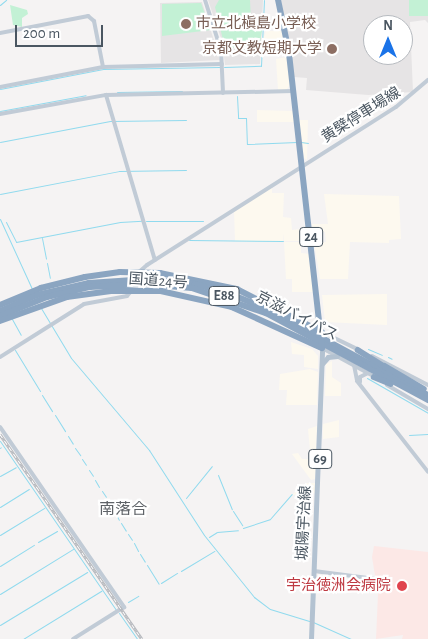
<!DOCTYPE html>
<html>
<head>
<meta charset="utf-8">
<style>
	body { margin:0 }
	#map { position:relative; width:428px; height:639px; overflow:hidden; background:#f5f3f3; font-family:"Alegreya Sans","Noto Sans JP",sans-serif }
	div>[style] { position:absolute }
	.commercial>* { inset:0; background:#fdf9ef }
	.education>* { inset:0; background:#e6e4e5 }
	.medical>* { inset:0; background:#fce8e6 }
	.green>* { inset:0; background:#c3f1d5 }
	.stream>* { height:1px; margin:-0.5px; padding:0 0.5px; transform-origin:0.5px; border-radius:0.5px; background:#90daee }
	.secondary>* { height:4px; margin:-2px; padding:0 2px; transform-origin:2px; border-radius:2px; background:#c1cbd6 }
	.primary>* { height:4.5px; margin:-2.25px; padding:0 2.25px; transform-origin:2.25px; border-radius:2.25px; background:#b3c2d1 }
	.highway>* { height:5.5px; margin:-2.75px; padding:0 2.75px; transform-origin:2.75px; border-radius:2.75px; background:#8ba5c1 }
	.rail>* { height:3px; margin-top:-1.5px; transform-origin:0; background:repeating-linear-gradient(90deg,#fff 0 4px,#b5b8bd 0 8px); box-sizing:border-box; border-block:1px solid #b5b8bd }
	.dots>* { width:14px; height:14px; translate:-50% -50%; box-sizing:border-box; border:2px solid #fff; border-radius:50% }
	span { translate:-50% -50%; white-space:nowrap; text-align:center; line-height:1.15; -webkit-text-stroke:4.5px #fff; paint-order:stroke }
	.shield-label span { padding:1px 4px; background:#fff; border:1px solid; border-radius:4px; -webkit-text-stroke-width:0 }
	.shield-label { font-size:14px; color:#4a5661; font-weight:700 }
	.education-label { font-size:15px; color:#785e54 }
	.left { translate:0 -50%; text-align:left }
	.right { translate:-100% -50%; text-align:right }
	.street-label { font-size:15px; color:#4a5661 }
	.health-label { font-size:15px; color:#be3a42 }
	.neighbourhood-label { font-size:16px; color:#5f6368 }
	.north { position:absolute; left:363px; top:15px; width:50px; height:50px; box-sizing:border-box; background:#fff; border:1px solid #b7bbc0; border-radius:50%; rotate:0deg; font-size:14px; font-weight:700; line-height:20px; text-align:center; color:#4a5661 }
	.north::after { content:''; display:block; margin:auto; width:18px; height:22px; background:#1a73e8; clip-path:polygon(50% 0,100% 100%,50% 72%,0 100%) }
	.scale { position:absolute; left:15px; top:25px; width:88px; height:22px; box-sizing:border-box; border:2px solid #4a5661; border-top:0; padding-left:6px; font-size:15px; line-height:18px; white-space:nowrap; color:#4a5661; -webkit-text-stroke:4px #fff; paint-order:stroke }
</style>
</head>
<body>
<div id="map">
	<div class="commercial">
		<div style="clip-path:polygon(266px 31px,283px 31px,285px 41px,262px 42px)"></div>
		<div style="clip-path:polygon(287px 57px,290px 85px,286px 90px,278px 90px,276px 59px)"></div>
		<div style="clip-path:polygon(257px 110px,293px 111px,294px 122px,257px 122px)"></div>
		<div style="clip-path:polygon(299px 120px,308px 120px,307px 160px,304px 158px)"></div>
		<div style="clip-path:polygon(272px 186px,272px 193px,284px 193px,283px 217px,291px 218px,292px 230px,308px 228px,309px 241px,284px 241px,284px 233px,283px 242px,235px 241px,234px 211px)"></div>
		<div style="clip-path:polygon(324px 194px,399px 196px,401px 239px,389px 240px,389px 243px,350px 242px,348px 279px,320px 279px,314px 242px,326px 242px,325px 232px,313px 232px,312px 224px,328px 224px)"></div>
		<div style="clip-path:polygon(284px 242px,301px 242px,301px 253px,311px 254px,313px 292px,292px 292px,292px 279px,286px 279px)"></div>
		<div style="clip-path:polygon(387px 294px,387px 325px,325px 322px,322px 295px)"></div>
		<div style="clip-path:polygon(291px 342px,312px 349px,318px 356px,318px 369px,304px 367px,304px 355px,292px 354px)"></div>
		<div style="clip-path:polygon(332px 361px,332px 377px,341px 383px,341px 396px,325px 396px,326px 364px)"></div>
		<div style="clip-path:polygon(310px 369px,318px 372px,317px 405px,286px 405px,287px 390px,279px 390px,280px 374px)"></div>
		<div style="clip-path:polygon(339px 420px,339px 437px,323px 439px,323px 424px)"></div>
		<div style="clip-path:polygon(317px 426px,316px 449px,310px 450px,308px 429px)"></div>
		<div style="clip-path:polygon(298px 453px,302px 459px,317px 459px,315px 479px,311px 480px,292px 454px)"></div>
		<div style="clip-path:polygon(306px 483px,316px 483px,315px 493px,292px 495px)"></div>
	</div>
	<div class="education">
		<div style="clip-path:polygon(208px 0,263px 0,260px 64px,225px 65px,222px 41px)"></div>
		<div style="clip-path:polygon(evenodd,281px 0,428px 0,428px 23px,425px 20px,410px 22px,413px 92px,368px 95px,306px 90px,307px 78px,294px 77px,281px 0,373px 25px,403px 25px,403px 55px,373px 55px,373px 25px)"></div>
		<div style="clip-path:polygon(202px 2px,220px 60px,161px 63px,160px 3px)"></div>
	</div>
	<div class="medical">
		<div style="clip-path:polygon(374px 546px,428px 552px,428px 639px,402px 639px,403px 635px,376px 639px,378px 594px,372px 557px)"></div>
	</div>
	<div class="green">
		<div style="clip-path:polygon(219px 0,250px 0,251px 21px,256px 26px,263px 26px,259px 47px,225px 48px,215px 7px)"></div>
		<div style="clip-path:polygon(409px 0,428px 0,428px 16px,409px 16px)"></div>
		<div style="clip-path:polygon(201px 3px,211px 30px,162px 36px,162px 4px)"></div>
		<div style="clip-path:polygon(10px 5px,27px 10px,28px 14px,22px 18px,22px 27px,13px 25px)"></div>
	</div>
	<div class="stream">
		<div style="left:0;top:5px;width:8px;rotate:-40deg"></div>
		<div style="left:224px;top:67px;width:37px;rotate:-2deg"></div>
		<div style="left:261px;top:66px;width:66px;rotate:-87.4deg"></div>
		<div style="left:0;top:89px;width:105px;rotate:-11deg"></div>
		<div style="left:103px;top:69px;width:117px;rotate:-1deg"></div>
		<div style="left:117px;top:92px;width:65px;rotate:-0.9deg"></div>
		<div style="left:237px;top:96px;width:22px;rotate:87deg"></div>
		<div style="left:238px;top:118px;width:8px"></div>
		<div style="left:246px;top:118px;width:26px;rotate:88deg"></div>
		<div style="left:247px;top:144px;width:50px;rotate:-2.3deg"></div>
		<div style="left:0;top:111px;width:87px;rotate:-10.5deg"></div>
		<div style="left:0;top:142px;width:112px;rotate:-10.8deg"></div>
		<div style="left:110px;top:121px;width:76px;rotate:-0.8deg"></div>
		<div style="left:301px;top:142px;width:7px;rotate:8deg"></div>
		<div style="left:0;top:194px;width:121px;rotate:-10.9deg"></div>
		<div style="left:119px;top:171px;width:67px;rotate:-0.9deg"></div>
		<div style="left:0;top:219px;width:77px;rotate:65.4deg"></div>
		<div style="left:146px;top:221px;width:57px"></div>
		<div style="left:6px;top:222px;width:22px;rotate:63deg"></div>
		<div style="left:16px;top:242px;width:106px;rotate:-10.9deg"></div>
		<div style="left:120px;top:222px;width:22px;rotate:-3deg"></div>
		<div style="left:42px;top:238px;width:21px;rotate:79deg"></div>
		<div style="left:189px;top:240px;width:94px;rotate:0.6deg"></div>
		<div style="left:47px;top:263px;width:15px;rotate:79deg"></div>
		<div style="left:41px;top:308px;width:58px;rotate:59deg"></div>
		<div style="left:71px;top:358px;width:121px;rotate:49.7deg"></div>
		<div style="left:149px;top:450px;width:101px;rotate:57.1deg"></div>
		<div style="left:204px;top:535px;width:80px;rotate:51.1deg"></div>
		<div style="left:254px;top:597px;width:20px;rotate:37deg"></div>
		<div style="left:270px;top:609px;width:41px;rotate:17.1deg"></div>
		<div style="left:12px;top:319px;width:18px;rotate:61deg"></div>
		<div style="left:368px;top:349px;width:15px;rotate:23deg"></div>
		<div style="left:15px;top:350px;width:48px;rotate:58.6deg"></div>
		<div style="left:388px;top:357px;width:4px;rotate:27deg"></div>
		<div style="left:367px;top:378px;width:70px;rotate:29.8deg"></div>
		<div style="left:42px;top:395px;width:19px;rotate:58deg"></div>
		<div style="left:55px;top:415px;width:19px;rotate:58deg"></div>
		<div style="left:409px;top:435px;width:19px;rotate:-3deg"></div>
		<div style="left:68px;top:436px;width:9px;rotate:58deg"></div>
		<div style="left:0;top:441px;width:205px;rotate:55.5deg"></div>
		<div style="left:0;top:448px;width:1px;rotate:-45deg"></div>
		<div style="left:75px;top:448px;width:9px;rotate:54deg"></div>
		<div style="left:82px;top:459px;width:7px;rotate:56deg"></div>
		<div style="left:89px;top:470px;width:7px;rotate:56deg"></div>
		<div style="left:218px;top:475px;width:37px;rotate:68deg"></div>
		<div style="left:0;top:476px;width:18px;rotate:-29deg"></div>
		<div style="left:95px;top:480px;width:8px;rotate:60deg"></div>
		<div style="left:102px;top:491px;width:7px;rotate:56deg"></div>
		<div style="left:186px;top:498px;width:41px;rotate:-50.9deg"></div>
		<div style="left:108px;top:500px;width:9px;rotate:63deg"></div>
		<div style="left:0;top:507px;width:34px;rotate:-32deg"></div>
		<div style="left:114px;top:511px;width:10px;rotate:61deg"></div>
		<div style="left:233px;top:511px;width:17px;rotate:57deg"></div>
		<div style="left:121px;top:523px;width:9px;rotate:58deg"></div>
		<div style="left:243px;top:528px;width:28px;rotate:-18deg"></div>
		<div style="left:270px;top:519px;width:33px;rotate:-49deg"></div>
		<div style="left:128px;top:534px;width:7px;rotate:56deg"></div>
		<div style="left:0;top:535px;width:52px;rotate:-31.5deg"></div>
		<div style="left:209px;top:537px;width:9px;rotate:-32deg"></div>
		<div style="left:217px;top:532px;width:21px;rotate:-5deg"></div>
		<div style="left:38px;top:542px;width:22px;rotate:-30deg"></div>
		<div style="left:134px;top:543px;width:9px;rotate:63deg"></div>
		<div style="left:140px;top:554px;width:9px;rotate:58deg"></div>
		<div style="left:147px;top:565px;width:22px;rotate:58deg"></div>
		<div style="left:0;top:566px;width:40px;rotate:-32deg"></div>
		<div style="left:181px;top:571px;width:39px;rotate:-31deg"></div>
		<div style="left:161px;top:583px;width:19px;rotate:-32deg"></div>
		<div style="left:0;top:594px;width:86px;rotate:-31.7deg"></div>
		<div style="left:128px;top:602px;width:12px;rotate:-31deg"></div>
		<div style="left:119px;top:613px;width:32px;rotate:55deg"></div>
		<div style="left:313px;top:622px;width:42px;rotate:24.1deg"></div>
		<div style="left:0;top:625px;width:102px;rotate:-31.3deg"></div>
		<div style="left:23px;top:639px;width:92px;rotate:-31.6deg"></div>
	</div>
	<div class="secondary">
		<div style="left:205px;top:0;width:52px;rotate:72.3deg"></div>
		<div style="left:221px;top:50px;width:43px;rotate:87.3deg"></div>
		<div style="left:0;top:33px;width:90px;rotate:-10.9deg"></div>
		<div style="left:88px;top:16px;width:8px;rotate:40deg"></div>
		<div style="left:94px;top:21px;width:47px;rotate:78.9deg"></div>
		<div style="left:0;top:87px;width:105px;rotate:-11deg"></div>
		<div style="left:103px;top:67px;width:119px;rotate:-1.4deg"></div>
		<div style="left:106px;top:95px;width:172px;rotate:73.5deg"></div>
		<div style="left:0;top:114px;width:108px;rotate:-10.2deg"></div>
		<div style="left:106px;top:95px;width:187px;rotate:-1.2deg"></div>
		<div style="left:135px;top:282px;width:11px;rotate:-68deg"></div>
		<div style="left:139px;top:272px;width:11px;rotate:-41deg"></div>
		<div style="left:147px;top:265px;width:295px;rotate:-32.4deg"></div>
		<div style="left:396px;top:107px;width:42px;rotate:-40.2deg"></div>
		<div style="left:322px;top:332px;width:41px;rotate:25.9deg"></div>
		<div style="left:322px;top:348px;width:60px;rotate:28.7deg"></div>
		<div style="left:372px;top:356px;width:63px;rotate:27.4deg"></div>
		<div style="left:0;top:357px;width:99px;rotate:-32.2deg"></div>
		<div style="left:84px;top:304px;width:44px;rotate:-10.5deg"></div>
		<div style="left:127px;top:296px;width:8px;rotate:-50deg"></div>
		<div style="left:354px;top:365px;width:16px;rotate:79deg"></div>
		<div style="left:357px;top:381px;width:115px;rotate:52deg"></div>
		<div style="left:360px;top:382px;width:5px;rotate:-90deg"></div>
		<div style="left:360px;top:377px;width:9px;rotate:-27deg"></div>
		<div style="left:387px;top:385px;width:48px;rotate:30.3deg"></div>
		<div style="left:0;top:427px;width:219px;rotate:55.4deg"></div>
		<div style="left:124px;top:607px;width:60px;rotate:147.9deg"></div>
		<div style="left:314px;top:571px;width:62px;rotate:7.5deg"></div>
	</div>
	<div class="primary">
		<div style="left:322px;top:364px;width:9px;rotate:-49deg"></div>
		<div style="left:328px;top:357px;width:9px;rotate:-6deg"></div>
		<div style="left:311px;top:639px;width:291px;rotate:-87.8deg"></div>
	</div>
	<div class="highway">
		<div style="left:0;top:305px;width:44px;rotate:-22.5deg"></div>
		<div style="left:41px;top:288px;width:45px;rotate:-14deg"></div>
		<div style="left:85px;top:277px;width:35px;rotate:-8deg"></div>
		<div style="left:120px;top:272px;width:40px;rotate:1.4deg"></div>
		<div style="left:160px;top:273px;width:79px;rotate:11.7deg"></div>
		<div style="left:237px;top:289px;width:95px;rotate:26.8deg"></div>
		<div style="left:0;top:311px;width:40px;rotate:-23.4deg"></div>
		<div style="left:37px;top:295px;width:53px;rotate:-13deg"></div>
		<div style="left:89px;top:283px;width:59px;rotate:-3.9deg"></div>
		<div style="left:148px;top:279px;width:47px;rotate:6.1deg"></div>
		<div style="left:195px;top:284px;width:37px;rotate:16deg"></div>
		<div style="left:231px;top:294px;width:47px;rotate:22.7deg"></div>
		<div style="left:274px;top:312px;width:175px;rotate:28.3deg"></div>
		<div style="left:0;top:316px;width:51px;rotate:-22deg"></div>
		<div style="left:47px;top:297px;width:44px;rotate:-13.1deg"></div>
		<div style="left:90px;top:287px;width:53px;rotate:-3.2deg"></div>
		<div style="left:143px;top:284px;width:49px;rotate:4.7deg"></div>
		<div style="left:192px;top:288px;width:78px;rotate:18.7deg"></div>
		<div style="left:266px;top:313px;width:184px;rotate:28.2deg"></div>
		<div style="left:0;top:321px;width:71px;rotate:-19.7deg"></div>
		<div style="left:67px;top:297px;width:44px;rotate:-7.8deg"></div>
		<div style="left:111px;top:291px;width:50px"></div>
		<div style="left:161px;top:291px;width:73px;rotate:12.7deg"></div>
		<div style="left:232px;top:307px;width:99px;rotate:24.5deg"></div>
		<div style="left:322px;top:348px;width:297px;rotate:-96.4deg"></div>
		<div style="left:289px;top:53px;width:54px;rotate:-101.7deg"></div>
		<div style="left:358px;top:350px;width:34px;rotate:32deg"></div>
		<div style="left:385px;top:366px;width:45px;rotate:30.5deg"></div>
		<div style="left:374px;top:377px;width:18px;rotate:22deg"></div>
	</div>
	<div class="rail">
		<div style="left:0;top:434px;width:249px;rotate:55.3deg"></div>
	</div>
	<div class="dots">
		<div style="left:186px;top:24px;background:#8d6e63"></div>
		<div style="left:332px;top:49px;background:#8d6e63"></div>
		<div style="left:402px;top:586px;background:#e0444e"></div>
	</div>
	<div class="shield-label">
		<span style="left:311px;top:237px">24</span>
		<span style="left:224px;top:296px">E88</span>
		<span style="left:320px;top:459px">69</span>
	</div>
	<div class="education-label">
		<span class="left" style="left:196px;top:24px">市立北槇島小学校</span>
		<span class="right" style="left:322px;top:49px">京都文教短期大学</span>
	</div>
	<div class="street-label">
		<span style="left:361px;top:115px;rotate:-32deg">黄檗停車場線</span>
		<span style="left:158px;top:281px;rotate:4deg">国道24号</span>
		<span style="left:297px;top:316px;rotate:27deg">京滋バイパス</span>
		<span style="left:304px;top:523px;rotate:-87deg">城陽宇治線</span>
	</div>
	<div class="health-label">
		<span class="right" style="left:391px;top:586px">宇治徳洲会病院</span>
	</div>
	<div class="neighbourhood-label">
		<span style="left:123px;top:509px">南落合</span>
	</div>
	<div class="north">N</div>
	<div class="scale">200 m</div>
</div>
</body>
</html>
